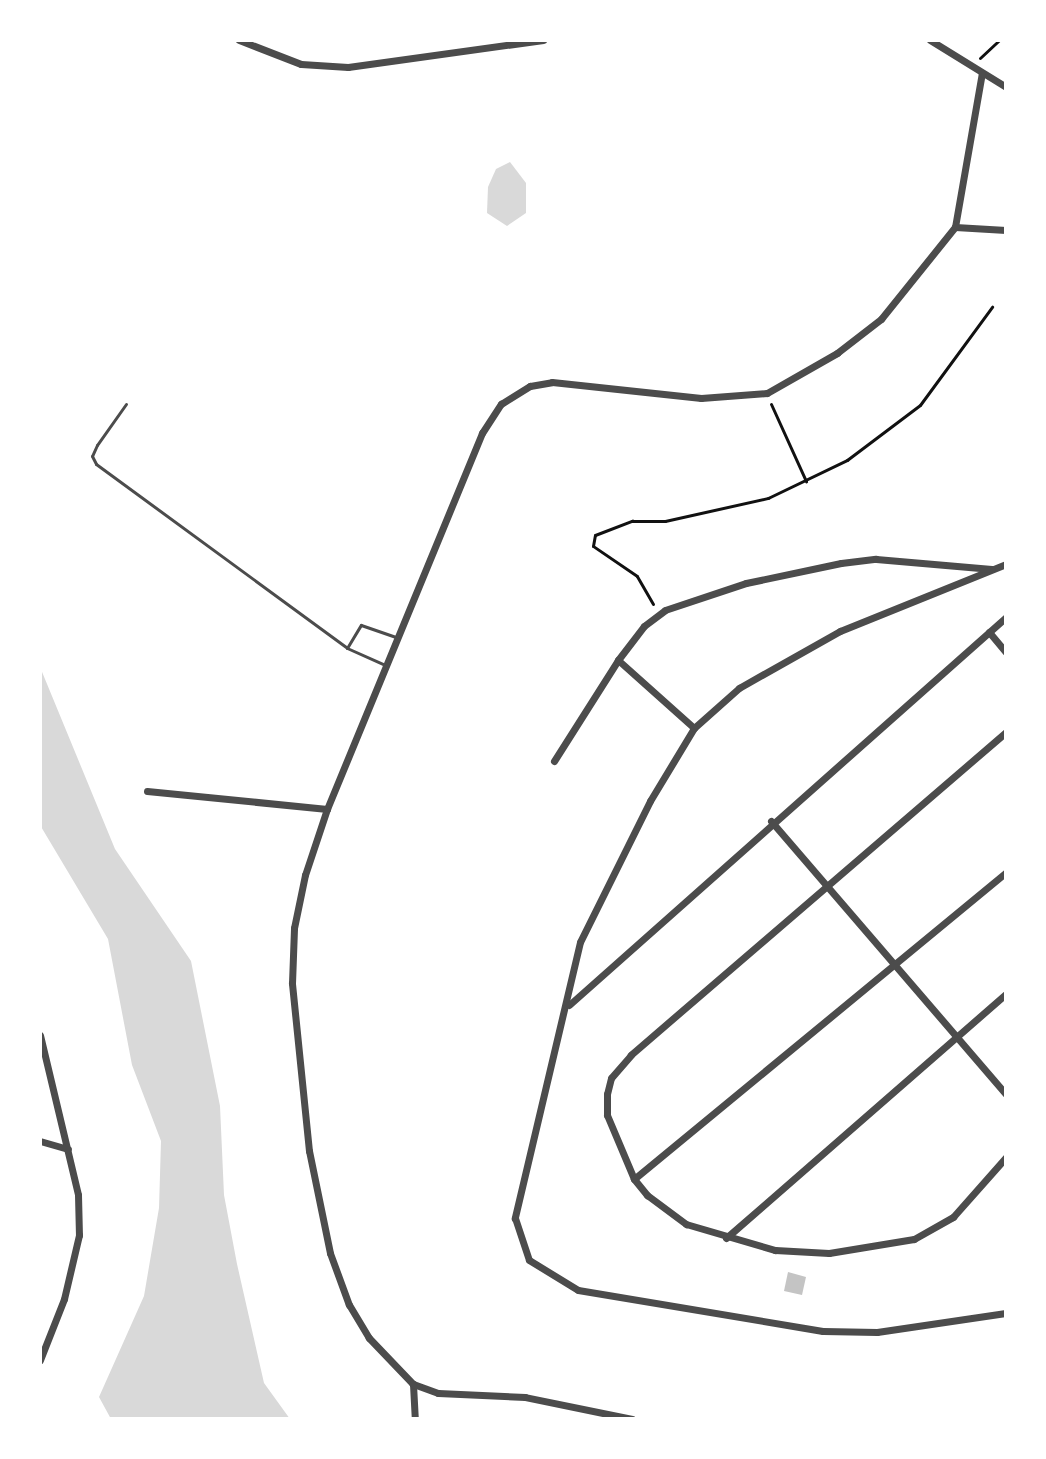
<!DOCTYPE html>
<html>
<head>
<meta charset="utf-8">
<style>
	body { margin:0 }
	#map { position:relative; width:1046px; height:1459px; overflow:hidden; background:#fff; font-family:"Fira Sans Condensed",sans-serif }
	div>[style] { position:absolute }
	.water>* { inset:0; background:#d9d9d9 }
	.building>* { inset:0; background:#c4c4c4 }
	.path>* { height:3px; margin:-1.5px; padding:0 1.5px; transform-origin:1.5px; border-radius:1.5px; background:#111 }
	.service>* { height:3px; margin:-1.5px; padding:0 1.5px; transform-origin:1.5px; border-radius:1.5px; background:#4c4c4c }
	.minor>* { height:7px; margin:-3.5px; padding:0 3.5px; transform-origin:3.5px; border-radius:3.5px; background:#4c4c4c }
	span { translate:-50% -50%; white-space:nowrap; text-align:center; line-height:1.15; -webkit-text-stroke:8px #fff; paint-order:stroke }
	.frame { position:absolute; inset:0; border:42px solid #fff; pointer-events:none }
</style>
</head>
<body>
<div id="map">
	<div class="water">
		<div style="clip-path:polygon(510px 162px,526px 183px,526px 213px,507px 226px,487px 213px,488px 187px,496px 169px)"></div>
		<div style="clip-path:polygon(40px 667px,115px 849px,191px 961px,220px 1106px,224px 1195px,237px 1264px,264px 1383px,290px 1419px,111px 1419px,99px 1397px,144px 1296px,159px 1208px,161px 1141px,132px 1065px,108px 939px,40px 825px)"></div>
	</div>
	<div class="building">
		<div style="clip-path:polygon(788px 1272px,806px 1277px,802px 1295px,784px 1291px)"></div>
	</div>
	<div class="path">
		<div style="left:980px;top:58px;width:26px;rotate:-43deg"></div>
		<div style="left:771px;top:404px;width:85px;rotate:65.6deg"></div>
		<div style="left:653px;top:604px;width:32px;rotate:-120deg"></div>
		<div style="left:637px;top:576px;width:53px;rotate:-145.7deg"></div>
		<div style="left:593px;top:546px;width:11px;rotate:-80deg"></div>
		<div style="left:595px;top:535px;width:40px;rotate:-21deg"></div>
		<div style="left:632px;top:521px;width:33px"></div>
		<div style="left:665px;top:521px;width:106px;rotate:-12.6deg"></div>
		<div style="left:768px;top:498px;width:88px;rotate:-25.7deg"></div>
		<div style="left:847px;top:460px;width:91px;rotate:-37deg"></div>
		<div style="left:920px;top:405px;width:122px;rotate:-53.7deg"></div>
	</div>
	<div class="service">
		<div style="left:126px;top:404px;width:50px;rotate:125.3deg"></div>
		<div style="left:97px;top:445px;width:12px;rotate:114deg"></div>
		<div style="left:92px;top:456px;width:9px;rotate:63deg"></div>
		<div style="left:96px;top:464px;width:311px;rotate:36.2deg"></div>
		<div style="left:347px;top:648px;width:39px;rotate:24deg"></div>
		<div style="left:347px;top:648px;width:27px;rotate:-59deg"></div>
		<div style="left:361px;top:625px;width:36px;rotate:19deg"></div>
	</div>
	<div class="minor">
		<div style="left:239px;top:40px;width:66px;rotate:21.2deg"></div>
		<div style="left:301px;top:64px;width:47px;rotate:3.7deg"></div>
		<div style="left:348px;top:67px;width:197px;rotate:-7.9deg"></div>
		<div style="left:930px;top:40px;width:89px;rotate:31.7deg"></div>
		<div style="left:955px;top:227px;width:51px;rotate:3.4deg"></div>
		<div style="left:1006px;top:564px;width:179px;rotate:158deg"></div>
		<div style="left:840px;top:631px;width:116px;rotate:150.6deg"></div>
		<div style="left:739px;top:688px;width:60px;rotate:138.4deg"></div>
		<div style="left:694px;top:728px;width:85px;rotate:121.1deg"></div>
		<div style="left:650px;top:801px;width:157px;rotate:116.4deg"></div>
		<div style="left:580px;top:942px;width:284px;rotate:103.3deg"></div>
		<div style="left:515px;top:1218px;width:44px;rotate:71.6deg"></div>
		<div style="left:529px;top:1260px;width:57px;rotate:31.5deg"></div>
		<div style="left:578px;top:1290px;width:248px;rotate:9.5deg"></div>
		<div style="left:823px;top:1331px;width:54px;rotate:1.1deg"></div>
		<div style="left:877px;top:1332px;width:130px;rotate:-8.4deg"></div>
		<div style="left:989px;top:632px;width:26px;rotate:50deg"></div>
		<div style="left:618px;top:660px;width:102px;rotate:41.8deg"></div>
		<div style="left:1006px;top:732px;width:495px;rotate:139.3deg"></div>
		<div style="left:631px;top:1055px;width:30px;rotate:131deg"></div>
		<div style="left:611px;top:1078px;width:16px;rotate:104deg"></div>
		<div style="left:607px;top:1094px;width:21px;rotate:90deg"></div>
		<div style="left:607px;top:1115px;width:69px;rotate:67.1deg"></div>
		<div style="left:634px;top:1179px;width:21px;rotate:51deg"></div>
		<div style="left:647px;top:1195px;width:49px;rotate:36.6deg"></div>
		<div style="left:686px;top:1224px;width:93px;rotate:16.3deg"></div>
		<div style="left:775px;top:1250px;width:54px;rotate:3.2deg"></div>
		<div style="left:829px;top:1253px;width:86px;rotate:-9.4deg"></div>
		<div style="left:914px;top:1239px;width:45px;rotate:-29.4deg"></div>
		<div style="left:953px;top:1217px;width:80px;rotate:-48.5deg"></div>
		<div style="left:554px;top:761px;width:120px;rotate:-57.6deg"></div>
		<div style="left:618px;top:660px;width:43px;rotate:-52.6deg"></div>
		<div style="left:644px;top:626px;width:26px;rotate:-37deg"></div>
		<div style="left:665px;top:610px;width:85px;rotate:-18.4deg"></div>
		<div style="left:746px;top:583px;width:97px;rotate:-11.9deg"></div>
		<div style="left:841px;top:563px;width:35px;rotate:-7deg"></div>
		<div style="left:876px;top:559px;width:116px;rotate:4.9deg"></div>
		<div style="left:147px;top:791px;width:181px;rotate:5.7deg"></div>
		<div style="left:771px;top:821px;width:360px;rotate:49.3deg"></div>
		<div style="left:569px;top:1005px;width:584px;rotate:-41.6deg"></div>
		<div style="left:40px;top:1035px;width:164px;rotate:76.6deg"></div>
		<div style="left:78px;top:1195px;width:40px;rotate:88.6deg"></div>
		<div style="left:79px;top:1235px;width:66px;rotate:103.2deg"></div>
		<div style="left:64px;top:1299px;width:66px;rotate:111.5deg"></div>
		<div style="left:40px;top:1141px;width:29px;rotate:16deg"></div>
		<div style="left:634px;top:1179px;width:482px;rotate:-39.5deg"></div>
		<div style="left:726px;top:1238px;width:371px;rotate:-41.1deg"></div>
		<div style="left:413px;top:1384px;width:35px;rotate:87deg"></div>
		<div style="left:632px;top:1419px;width:109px;rotate:-168.4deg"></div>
		<div style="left:525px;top:1397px;width:87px;rotate:-177.4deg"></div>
		<div style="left:438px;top:1393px;width:27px;rotate:-160deg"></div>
		<div style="left:413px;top:1384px;width:64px;rotate:-133.7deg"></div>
		<div style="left:369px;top:1338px;width:39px;rotate:-121deg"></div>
		<div style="left:349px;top:1305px;width:55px;rotate:-110.1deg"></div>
		<div style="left:330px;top:1253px;width:104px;rotate:-101.6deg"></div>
		<div style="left:309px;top:1151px;width:169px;rotate:-95.8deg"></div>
		<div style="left:292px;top:983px;width:55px;rotate:-87.9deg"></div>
		<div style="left:294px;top:928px;width:54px;rotate:-78.3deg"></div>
		<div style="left:305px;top:875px;width:70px;rotate:-71.6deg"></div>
		<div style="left:327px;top:809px;width:407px;rotate:-67.6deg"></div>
		<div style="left:482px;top:433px;width:35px;rotate:-57deg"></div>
		<div style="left:501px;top:404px;width:34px;rotate:-32deg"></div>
		<div style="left:530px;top:386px;width:22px;rotate:-10deg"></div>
		<div style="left:552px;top:382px;width:150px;rotate:6.1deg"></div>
		<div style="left:701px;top:398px;width:66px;rotate:-4.3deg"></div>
		<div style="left:767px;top:393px;width:81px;rotate:-29.7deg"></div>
		<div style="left:837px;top:353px;width:56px;rotate:-37.7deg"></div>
		<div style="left:881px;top:319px;width:118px;rotate:-51.2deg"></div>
		<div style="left:955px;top:227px;width:156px;rotate:-80.1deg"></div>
	</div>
	<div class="frame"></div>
</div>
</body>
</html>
